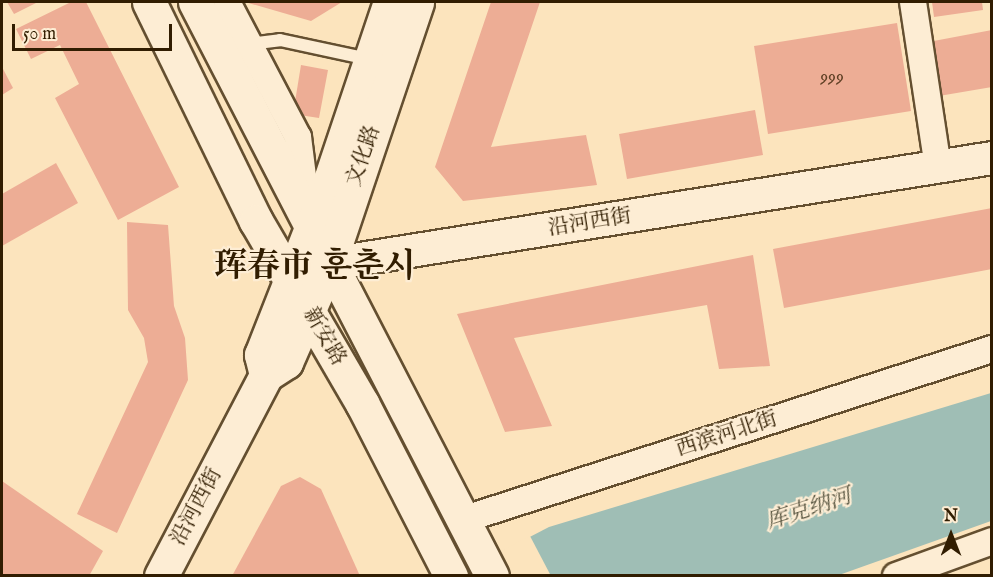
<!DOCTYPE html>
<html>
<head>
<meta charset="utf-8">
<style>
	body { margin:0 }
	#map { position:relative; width:993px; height:577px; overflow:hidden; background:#fce4bd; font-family:"IM FELL English","Noto Serif SC","Noto Serif KR",serif }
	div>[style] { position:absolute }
	.water>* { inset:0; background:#9fbeb5 }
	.pier>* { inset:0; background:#fce4bd }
	.building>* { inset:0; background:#edad95 }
	.roads { filter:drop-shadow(2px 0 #644f30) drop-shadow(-2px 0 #644f30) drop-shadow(0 2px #644f30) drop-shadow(0 -2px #644f30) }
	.service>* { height:12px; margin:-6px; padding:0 6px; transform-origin:6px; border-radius:6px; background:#fdedd4 }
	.minor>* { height:26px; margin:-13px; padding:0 13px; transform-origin:13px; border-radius:13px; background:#fdedd4 }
	.tertiary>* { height:32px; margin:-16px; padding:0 16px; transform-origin:16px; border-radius:16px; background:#fdedd4 }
	.secondary>* { height:33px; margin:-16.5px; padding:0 16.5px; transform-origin:16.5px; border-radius:16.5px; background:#fdedd4 }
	span { translate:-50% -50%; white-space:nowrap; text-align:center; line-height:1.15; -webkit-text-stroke:4.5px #fdedd4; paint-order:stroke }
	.number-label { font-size:18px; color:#604126 }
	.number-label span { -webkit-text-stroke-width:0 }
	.street-label { font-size:21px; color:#311d01 }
	.water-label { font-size:22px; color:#585540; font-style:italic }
	.town-label { font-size:33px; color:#311d01; font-weight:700 }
	.frame { position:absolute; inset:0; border:3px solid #311d01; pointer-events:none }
	.north { position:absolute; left:921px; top:505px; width:60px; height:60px; -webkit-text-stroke:4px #fdedd4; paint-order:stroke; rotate:0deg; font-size:16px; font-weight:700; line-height:24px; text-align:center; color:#311d01 }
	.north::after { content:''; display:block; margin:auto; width:21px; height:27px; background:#311d01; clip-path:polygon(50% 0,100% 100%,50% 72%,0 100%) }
	.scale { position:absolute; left:12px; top:24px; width:160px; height:27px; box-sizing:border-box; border:3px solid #311d01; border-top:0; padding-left:8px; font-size:18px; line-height:21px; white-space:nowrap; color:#311d01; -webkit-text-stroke:4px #fdedd4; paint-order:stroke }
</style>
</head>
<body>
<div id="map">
	<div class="water">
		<div style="clip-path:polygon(991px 393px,991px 521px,839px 575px,454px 576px,549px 527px)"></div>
	</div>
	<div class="pier">
		<div style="clip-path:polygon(530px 536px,551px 576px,454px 575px)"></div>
	</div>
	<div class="building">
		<div style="clip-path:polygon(7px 2px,38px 2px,14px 14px)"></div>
		<div style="clip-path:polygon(71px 2px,86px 2px,179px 187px,118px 220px,55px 98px,79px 84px,60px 45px,31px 59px,16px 29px)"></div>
		<div style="clip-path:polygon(245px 2px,342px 2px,311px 21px)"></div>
		<div style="clip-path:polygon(491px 2px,540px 2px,491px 147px,586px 135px,597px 185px,463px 201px,435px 167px)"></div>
		<div style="clip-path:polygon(932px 2px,982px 2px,983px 10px,934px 17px)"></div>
		<div style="clip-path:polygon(897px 23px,911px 111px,768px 134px,754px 46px)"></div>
		<div style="clip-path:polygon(992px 30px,992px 87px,933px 97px,923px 43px)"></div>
		<div style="clip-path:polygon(301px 65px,328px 70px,319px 118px,293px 114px)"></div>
		<div style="clip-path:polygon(2px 67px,13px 88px,2px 95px)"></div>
		<div style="clip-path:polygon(755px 110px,763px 155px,627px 179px,619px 134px)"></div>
		<div style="clip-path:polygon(56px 163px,78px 203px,2px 246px,2px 194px)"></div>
		<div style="clip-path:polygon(992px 208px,992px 269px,784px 308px,773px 249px)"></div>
		<div style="clip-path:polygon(127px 222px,168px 225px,174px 306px,185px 338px,188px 380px,117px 533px,77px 514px,148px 362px,144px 338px,128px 310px)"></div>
		<div style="clip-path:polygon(753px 255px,770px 366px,719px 369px,707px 305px,514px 338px,552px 426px,505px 432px,457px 314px)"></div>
		<div style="clip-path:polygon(300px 477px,321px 489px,360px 576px,232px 576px,281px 486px)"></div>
		<div style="clip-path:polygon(2px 481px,103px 551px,89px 576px,2px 576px)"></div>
	</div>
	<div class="roads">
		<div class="service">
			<div style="left:249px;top:44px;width:31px;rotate:-7deg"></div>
			<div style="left:280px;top:40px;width:91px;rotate:12.1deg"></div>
		</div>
		<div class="minor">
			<div style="left:227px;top:2px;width:153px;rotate:62.3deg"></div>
			<div style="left:298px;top:137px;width:72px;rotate:82.8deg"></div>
			<div style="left:913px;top:2px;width:168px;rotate:81.4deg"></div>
			<div style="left:462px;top:520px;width:557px;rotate:-17.88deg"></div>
			<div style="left:896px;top:576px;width:102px;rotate:-20deg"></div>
		</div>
		<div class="tertiary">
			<div style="left:307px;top:273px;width:24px;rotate:-22deg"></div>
			<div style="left:329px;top:264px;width:671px;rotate:-9.08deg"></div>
		</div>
		<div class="secondary">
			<div style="left:149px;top:2px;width:244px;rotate:64deg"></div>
			<div style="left:256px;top:221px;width:211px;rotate:59.8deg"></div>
			<div style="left:362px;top:403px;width:195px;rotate:62.8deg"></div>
			<div style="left:195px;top:2px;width:646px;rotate:62.64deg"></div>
			<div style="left:266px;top:375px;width:21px;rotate:-104deg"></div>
			<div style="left:261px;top:355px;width:188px;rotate:-68.5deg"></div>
			<div style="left:330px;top:180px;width:188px;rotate:-71.4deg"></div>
			<div style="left:161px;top:576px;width:227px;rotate:-62.4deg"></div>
			<div style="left:266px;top:375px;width:24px;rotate:-33deg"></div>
			<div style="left:286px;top:362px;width:107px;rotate:-66.3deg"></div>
			<div style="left:329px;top:264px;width:276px;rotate:-71.4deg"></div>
		</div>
	</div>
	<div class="number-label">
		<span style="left:832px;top:78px">999</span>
	</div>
	<div class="street-label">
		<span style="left:364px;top:156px;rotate:-71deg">文化路</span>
		<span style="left:590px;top:223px;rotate:-9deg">沿河西街</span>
		<span style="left:324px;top:337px;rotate:60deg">新安路</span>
		<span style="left:727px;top:435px;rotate:-18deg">西滨河北街</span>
		<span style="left:197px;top:507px;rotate:-62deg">沿河西街</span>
	</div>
	<div class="water-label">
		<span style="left:809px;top:510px;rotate:-18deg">库克纳河</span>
	</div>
	<div class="town-label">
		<span style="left:315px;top:268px">珲春市 훈춘시</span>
	</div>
	<div class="frame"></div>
	<div class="north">N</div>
	<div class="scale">50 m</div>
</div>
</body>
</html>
